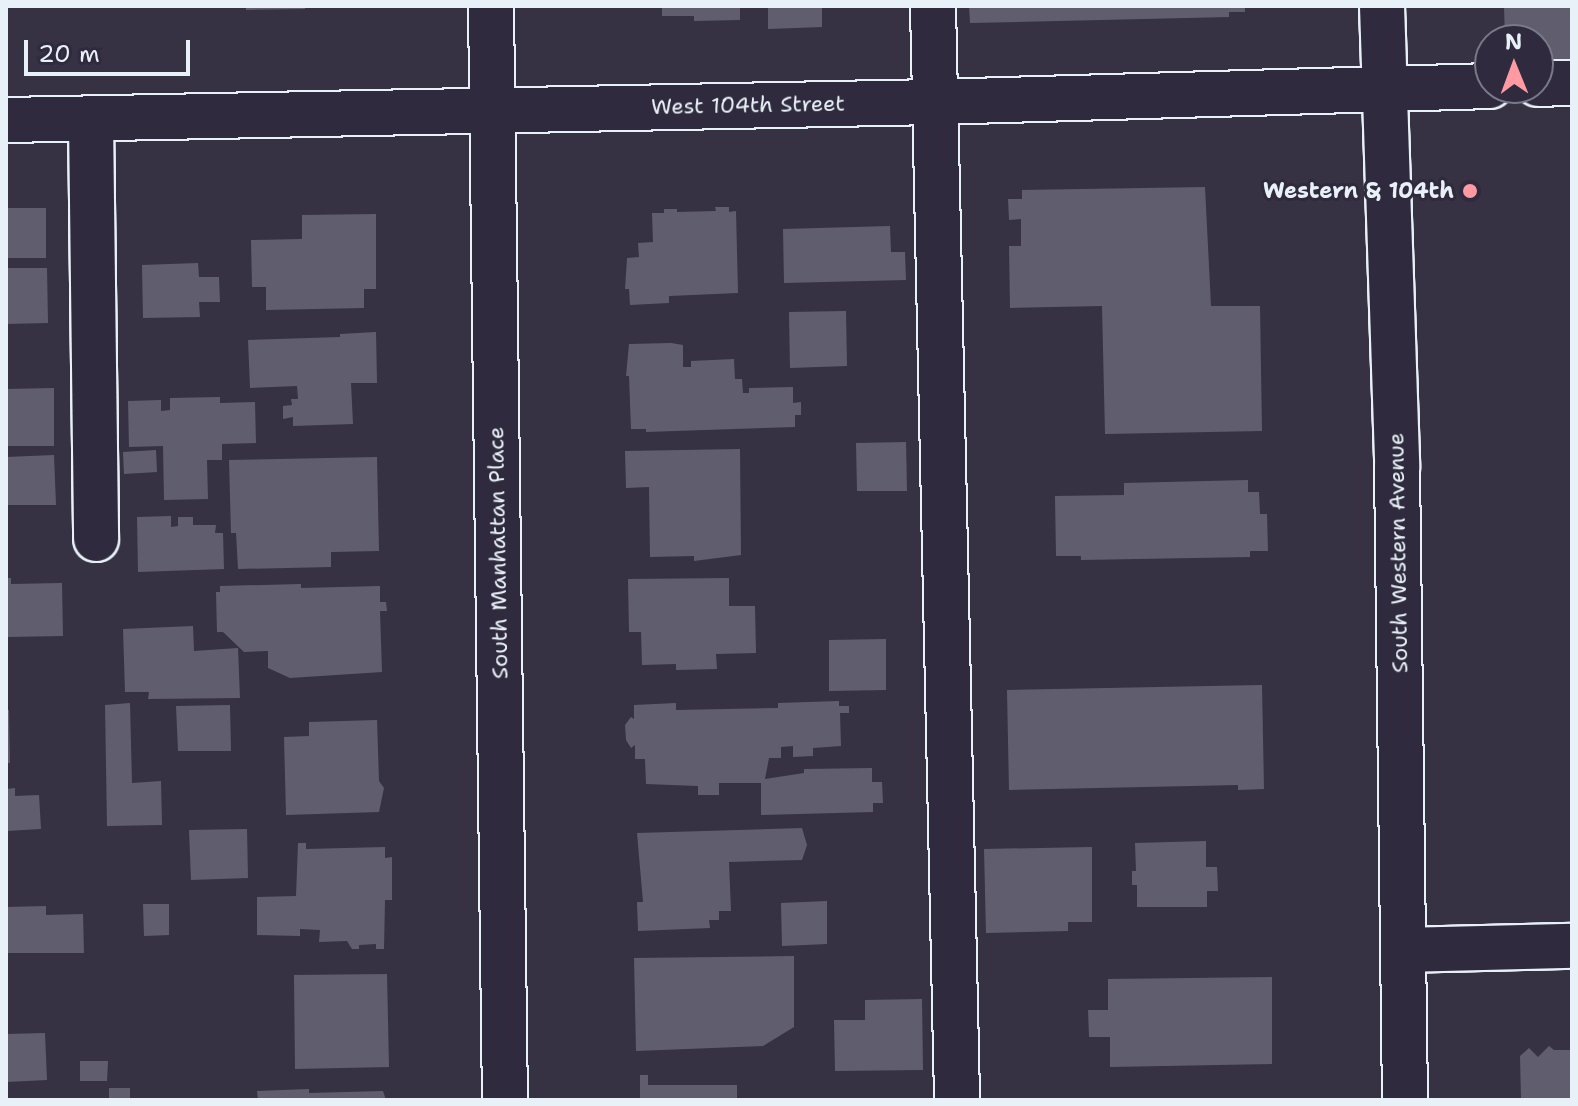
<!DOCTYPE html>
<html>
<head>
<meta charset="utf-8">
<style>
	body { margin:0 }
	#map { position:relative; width:1578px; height:1106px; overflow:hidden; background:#363244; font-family:"Shantell Sans",sans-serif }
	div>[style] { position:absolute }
	.building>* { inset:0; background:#605e6e }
	.roads { filter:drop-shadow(2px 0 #e8f1f8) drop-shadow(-2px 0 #e8f1f8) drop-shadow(0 2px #e8f1f8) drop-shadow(0 -2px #e8f1f8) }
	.minor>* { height:44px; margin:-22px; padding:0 22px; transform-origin:22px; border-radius:22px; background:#2f2a3d }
	.major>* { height:44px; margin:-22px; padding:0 22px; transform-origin:22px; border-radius:22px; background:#2f2a3d }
	.dots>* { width:22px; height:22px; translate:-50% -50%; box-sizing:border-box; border:4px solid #2f2a3d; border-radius:50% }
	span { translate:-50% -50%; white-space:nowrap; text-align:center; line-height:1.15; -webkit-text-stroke:6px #2f2a3d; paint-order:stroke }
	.street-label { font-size:22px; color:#e8f1f8 }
	.poi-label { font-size:22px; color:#e8f1f8; font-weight:700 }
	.right { translate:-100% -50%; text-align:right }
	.frame { position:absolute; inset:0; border:8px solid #e8f1f8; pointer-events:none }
	.north { position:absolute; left:1474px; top:24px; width:80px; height:80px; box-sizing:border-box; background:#2f2a3d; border:2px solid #797a88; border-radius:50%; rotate:359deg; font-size:22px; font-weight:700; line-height:32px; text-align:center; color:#e8f1f8 }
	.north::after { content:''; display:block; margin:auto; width:28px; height:36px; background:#ff9aa2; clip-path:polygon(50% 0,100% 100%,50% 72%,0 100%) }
	.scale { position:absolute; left:24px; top:40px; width:166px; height:36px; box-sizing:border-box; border:4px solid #e8f1f8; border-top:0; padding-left:10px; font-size:24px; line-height:28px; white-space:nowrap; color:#e8f1f8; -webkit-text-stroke:6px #2f2a3d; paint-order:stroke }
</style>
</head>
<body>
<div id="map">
	<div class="building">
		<div style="clip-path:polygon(246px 6px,305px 6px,305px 9px,246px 10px)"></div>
		<div style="clip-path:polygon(662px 6px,740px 6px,740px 20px,694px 21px,694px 16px,662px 16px)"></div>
		<div style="clip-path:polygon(768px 6px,822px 6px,822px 27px,768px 29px)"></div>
		<div style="clip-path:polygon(969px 6px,1245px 6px,1245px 12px,1229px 12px,1229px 17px,970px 23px)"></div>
		<div style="clip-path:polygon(1504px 6px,1572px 6px,1572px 62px,1538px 63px,1538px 40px,1505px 40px)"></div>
		<div style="clip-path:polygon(1205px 187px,1211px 306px,1260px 306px,1262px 431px,1105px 434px,1102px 306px,1010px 308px,1009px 246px,1021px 246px,1021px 219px,1009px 220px,1008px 199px,1022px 199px,1022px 190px)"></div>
		<div style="clip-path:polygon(715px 207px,729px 207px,729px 212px,736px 211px,738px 293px,669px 296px,669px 303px,630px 305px,629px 289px,625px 289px,627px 258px,639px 257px,638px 243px,653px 242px,652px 213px,664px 213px,664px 209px,677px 209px,677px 212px,716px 211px)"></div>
		<div style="clip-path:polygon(6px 208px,46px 208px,46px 258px,6px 258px)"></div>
		<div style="clip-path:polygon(376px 214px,376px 289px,364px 289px,364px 308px,266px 310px,266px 287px,252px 287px,251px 240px,302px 239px,302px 215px)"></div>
		<div style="clip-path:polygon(890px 226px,891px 252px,905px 252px,906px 280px,784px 283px,783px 229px)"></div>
		<div style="clip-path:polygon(198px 263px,199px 277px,219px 277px,220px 302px,199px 302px,200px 317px,143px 318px,142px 265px)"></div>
		<div style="clip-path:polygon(6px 268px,47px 268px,48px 323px,6px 324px)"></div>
		<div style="clip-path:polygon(846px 311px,847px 366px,790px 368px,789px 312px)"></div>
		<div style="clip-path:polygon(376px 332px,377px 383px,351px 383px,353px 424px,293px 426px,293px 417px,283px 419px,283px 406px,292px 405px,291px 399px,298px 399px,297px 386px,250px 388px,248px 340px,340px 337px,340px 334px)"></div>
		<div style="clip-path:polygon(671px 343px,683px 345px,683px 367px,691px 367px,691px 361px,734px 359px,735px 379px,742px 379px,743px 393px,749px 393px,749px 388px,793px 387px,793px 403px,801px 402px,801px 415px,795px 415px,795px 427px,646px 432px,646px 429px,631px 429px,629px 376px,626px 376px,629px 344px)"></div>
		<div style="clip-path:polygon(54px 388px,54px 446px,6px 446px,6px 389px)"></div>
		<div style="clip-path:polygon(220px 397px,220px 403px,255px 402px,256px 443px,222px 444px,222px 460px,207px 460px,208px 499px,164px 500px,163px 446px,129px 447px,128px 401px,161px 400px,161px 411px,170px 410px,170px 398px)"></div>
		<div style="clip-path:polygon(906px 442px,907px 491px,857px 491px,856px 443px)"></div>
		<div style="clip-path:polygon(740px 449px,741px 555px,694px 561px,694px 556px,650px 557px,649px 487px,626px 488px,625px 451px)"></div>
		<div style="clip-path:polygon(156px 450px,157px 472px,124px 474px,123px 452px)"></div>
		<div style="clip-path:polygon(54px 455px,56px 505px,6px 505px,6px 457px)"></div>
		<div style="clip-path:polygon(377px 457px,379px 551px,331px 552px,331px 567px,238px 569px,236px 533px,231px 533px,229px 460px)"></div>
		<div style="clip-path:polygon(1248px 480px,1248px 492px,1259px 492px,1260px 514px,1267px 514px,1268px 551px,1250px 551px,1250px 557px,1081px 560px,1081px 556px,1056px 556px,1055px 496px,1124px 495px,1124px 483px)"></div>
		<div style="clip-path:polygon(171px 516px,171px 527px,178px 526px,178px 517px,193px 517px,193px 525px,216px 525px,215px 533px,223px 533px,224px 569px,138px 572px,137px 517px)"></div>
		<div style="clip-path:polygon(6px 578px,11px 578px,11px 584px,62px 583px,63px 636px,6px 637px)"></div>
		<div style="clip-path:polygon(729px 578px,729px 606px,755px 606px,756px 653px,716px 654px,717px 669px,676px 670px,676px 664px,642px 665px,641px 632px,629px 632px,628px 579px)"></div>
		<div style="clip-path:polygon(301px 584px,301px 588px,380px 586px,380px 602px,386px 602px,387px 611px,380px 611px,382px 672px,290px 678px,268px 668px,268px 651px,244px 652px,223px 632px,217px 632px,216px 592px,220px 592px,220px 586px)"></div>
		<div style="clip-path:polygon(193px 626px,194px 651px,238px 648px,240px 698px,148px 699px,149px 692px,125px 692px,123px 629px)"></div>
		<div style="clip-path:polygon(886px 639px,886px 690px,829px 691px,829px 640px)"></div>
		<div style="clip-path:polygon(1262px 685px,1264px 789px,1238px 790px,1238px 785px,1009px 790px,1007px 690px)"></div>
		<div style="clip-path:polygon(839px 701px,839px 706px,849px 706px,849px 713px,840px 713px,841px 746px,813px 748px,813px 756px,793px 757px,793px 746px,781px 747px,781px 758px,769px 758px,765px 779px,804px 773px,804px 769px,872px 768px,872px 782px,882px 782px,883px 803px,873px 803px,873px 812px,761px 815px,761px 783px,719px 783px,719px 795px,698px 795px,698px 786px,646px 784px,645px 759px,635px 759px,635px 745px,631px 748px,626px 740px,625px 725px,631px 717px,634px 719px,634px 705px,676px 703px,676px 710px,778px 708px,778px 703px)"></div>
		<div style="clip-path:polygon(130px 703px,132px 783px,161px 781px,162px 825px,107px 826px,105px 705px)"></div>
		<div style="clip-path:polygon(230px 705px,231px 751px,178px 751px,176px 706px)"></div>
		<div style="clip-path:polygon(6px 710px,9px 710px,10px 763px,6px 763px)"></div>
		<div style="clip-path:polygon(377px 720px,379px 781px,384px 788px,379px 812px,286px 815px,284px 737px,309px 736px,309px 722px)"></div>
		<div style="clip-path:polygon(15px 788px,15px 796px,39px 795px,41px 829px,6px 831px,6px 789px)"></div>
		<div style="clip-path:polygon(802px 828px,807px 845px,802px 860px,729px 862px,731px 911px,719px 911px,719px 920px,709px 920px,710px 928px,638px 931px,637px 902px,643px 902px,637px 833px)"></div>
		<div style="clip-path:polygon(247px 829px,248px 878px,191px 880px,189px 830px)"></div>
		<div style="clip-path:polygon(1206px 841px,1206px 867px,1217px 867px,1218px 891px,1207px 891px,1207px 907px,1137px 907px,1137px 885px,1132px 885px,1132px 871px,1136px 871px,1135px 843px)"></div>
		<div style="clip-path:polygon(298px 843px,306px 843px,306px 849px,385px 847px,385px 858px,392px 857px,392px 900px,385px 900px,384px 949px,376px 949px,376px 944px,359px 945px,359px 949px,352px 949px,347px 941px,319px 942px,320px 930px,300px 929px,300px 936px,257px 935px,257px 897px,296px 896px)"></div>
		<div style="clip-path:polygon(1092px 847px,1092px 922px,1068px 922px,1068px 931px,986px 933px,984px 849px)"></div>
		<div style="clip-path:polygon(827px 901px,827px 944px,782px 946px,781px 903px)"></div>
		<div style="clip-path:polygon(143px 904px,169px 904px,169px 935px,144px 936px)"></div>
		<div style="clip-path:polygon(46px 906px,46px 915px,83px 914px,84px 953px,6px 953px,6px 907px)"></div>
		<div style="clip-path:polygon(794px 956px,794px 1027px,763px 1046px,636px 1051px,634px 958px)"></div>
		<div style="clip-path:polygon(387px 974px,389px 1067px,295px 1069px,294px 975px)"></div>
		<div style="clip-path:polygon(1272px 977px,1272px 1064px,1110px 1067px,1110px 1037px,1089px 1037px,1088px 1010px,1108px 1010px,1108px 979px)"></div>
		<div style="clip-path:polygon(922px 999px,923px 1070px,835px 1071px,834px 1020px,865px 1020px,865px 1000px)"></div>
		<div style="clip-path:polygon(45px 1033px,47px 1080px,6px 1082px,6px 1034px)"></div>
		<div style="clip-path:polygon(1549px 1046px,1554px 1050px,1572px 1050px,1572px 1100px,1521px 1100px,1520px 1056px,1529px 1048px,1538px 1057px)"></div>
		<div style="clip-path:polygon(80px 1061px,108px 1061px,107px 1081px,80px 1081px)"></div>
		<div style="clip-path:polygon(640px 1075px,648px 1075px,648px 1085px,737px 1085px,737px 1100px,640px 1100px)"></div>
		<div style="clip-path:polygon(109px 1088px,130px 1088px,130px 1100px,109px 1100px)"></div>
		<div style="clip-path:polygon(309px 1089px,309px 1093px,383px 1091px,386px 1100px,258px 1100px,257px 1091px)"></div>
	</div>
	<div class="roads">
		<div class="minor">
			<div style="left:491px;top:6px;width:1094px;rotate:89.27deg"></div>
			<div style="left:933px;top:6px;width:1094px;rotate:88.74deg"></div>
			<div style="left:1538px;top:84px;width:34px;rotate:-2deg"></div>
			<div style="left:91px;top:119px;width:420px;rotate:89.3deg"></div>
			<div style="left:6px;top:120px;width:929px;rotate:-1.11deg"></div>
			<div style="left:935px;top:102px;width:555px;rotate:-1.65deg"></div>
			<div style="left:1404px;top:950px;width:168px;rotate:-1.4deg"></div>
		</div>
		<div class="major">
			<div style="left:1382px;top:6px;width:460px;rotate:88.1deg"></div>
			<div style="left:1397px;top:466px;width:634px;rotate:89.28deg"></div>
		</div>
	</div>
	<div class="dots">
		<div style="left:1470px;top:191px;background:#ff9aa2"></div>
	</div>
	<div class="street-label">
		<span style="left:748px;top:105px;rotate:-1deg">West 104th Street</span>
		<span style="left:498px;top:553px;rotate:-91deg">South Manhattan Place</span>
		<span style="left:1398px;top:553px;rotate:-91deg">South Western Avenue</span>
	</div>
	<div class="poi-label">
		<span class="right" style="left:1454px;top:191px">Western &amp; 104th</span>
	</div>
	<div class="frame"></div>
	<div class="north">N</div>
	<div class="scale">20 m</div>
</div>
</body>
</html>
